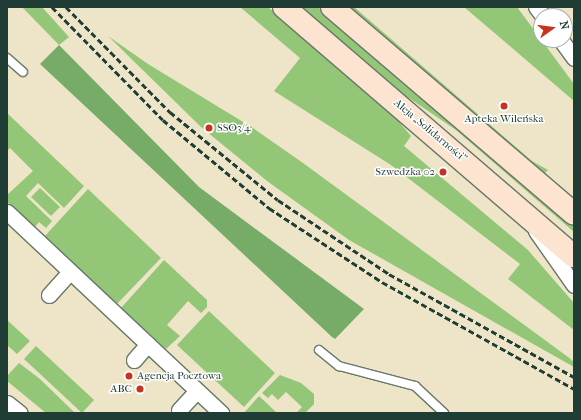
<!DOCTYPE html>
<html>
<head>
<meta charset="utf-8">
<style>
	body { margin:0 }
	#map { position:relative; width:581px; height:420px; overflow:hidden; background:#eee5c8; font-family:"IM FELL French Canon",serif }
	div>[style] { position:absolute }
	.green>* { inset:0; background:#93c677 }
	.forest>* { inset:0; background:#76ab68 }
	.roads { filter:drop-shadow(1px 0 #677868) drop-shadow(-1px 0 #677868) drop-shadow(0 1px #677868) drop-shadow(0 -1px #677868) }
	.service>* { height:8px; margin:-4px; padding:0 4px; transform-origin:4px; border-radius:4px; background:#fff }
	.minor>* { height:15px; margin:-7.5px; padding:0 7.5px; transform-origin:7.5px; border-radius:7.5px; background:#fff }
	.secondary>* { height:22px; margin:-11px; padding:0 11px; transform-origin:11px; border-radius:11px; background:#fde4d1 }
	.rail>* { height:3px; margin-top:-1.5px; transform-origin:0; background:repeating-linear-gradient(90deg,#1f3d34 0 6px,transparent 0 9px) }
	.dots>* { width:11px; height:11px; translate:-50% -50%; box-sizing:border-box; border:2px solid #fff; border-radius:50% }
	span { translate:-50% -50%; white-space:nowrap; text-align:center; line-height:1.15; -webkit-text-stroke:3px #fff; paint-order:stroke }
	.poi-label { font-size:11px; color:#1f3d34 }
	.left { translate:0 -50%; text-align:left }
	.right { translate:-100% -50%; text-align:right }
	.street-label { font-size:11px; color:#1f3d34 }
	.frame { position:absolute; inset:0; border:8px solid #1f3d34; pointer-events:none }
	.north { position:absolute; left:533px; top:8px; width:40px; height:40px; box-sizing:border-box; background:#fff; border:1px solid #a5b1ae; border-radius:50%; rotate:76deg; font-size:11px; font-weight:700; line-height:16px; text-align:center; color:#1f3d34 }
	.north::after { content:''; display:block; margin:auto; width:14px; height:18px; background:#c8321e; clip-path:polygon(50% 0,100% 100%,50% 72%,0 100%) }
</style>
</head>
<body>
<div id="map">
	<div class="green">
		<div style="clip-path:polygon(22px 7px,42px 7px,69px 37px,59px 45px)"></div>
		<div style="clip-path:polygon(240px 7px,268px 7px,389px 110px,411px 136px,404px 146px,528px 250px,574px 303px,574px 330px,508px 279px,520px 264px,391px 165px,274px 91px,300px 58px)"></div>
		<div style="clip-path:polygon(302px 7px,318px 7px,574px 226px,574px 232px,456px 130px,406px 96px)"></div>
		<div style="clip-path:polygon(350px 7px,354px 7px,532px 161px,548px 170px,544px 174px)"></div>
		<div style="clip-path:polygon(464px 7px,517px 7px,574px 84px,574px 101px)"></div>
		<div style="clip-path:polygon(108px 36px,148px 64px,253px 128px,303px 163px,568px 357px,574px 362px,574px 367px,349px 240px,267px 181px,201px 127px)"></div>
		<div style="clip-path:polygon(7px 113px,84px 186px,64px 208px,38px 183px,26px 196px,52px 221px,46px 228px,39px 222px,35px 227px,7px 202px,7px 195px,33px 171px,10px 148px,7px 151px)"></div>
		<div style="clip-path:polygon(40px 188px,60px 207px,51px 216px,31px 197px)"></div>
		<div style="clip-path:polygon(88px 189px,161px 258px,116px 305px,44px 237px)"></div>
		<div style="clip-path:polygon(164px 260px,207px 300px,207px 307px,201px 313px,188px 301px,167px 325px,180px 336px,166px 349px,121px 308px)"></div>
		<div style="clip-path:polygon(209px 311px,275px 373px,244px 407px,177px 345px)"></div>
		<div style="clip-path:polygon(7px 320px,30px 341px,17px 354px,7px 345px)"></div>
		<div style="clip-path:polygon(36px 346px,94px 400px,82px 413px,24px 359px)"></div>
		<div style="clip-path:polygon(19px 363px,40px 379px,75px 413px,46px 413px,7px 381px,7px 376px)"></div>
		<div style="clip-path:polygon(280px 375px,301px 383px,314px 394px,314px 404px,305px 413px,296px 413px,302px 407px,286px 392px,278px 400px,272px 394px,268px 398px,262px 393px)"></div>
		<div style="clip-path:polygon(259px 396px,277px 413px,244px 413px)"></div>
	</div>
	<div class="forest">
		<div style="clip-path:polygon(59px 45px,199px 187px,364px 309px,335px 339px,332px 337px,40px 64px)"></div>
	</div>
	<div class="roads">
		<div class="service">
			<div style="left:7px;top:58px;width:21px;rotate:41deg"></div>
			<div style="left:319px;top:350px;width:26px;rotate:39deg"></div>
			<div style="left:339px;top:366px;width:79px;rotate:14.7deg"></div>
			<div style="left:415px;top:386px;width:40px;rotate:43deg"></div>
		</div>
		<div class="minor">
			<div style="left:536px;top:7px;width:11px;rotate:52deg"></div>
			<div style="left:561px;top:40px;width:22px;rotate:54deg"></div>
			<div style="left:7px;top:212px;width:294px;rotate:43.2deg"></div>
			<div style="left:536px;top:231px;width:66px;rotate:54.9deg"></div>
			<div style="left:49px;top:295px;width:31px;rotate:-48deg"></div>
			<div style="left:134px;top:360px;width:21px;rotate:-49deg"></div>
			<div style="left:7px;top:403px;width:16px;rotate:38deg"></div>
			<div style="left:179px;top:410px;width:26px;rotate:-47deg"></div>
		</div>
		<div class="secondary">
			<div style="left:284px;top:7px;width:382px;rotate:40.7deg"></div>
			<div style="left:332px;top:7px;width:318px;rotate:40.5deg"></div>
		</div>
	</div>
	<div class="rail">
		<div style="left:52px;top:7px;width:158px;rotate:45.5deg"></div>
		<div style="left:163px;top:120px;width:138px;rotate:39.7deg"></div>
		<div style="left:269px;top:208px;width:135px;rotate:33.2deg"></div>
		<div style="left:382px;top:282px;width:220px;rotate:29.1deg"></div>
		<div style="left:66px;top:7px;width:148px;rotate:45.3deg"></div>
		<div style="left:170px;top:112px;width:139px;rotate:39.2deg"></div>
		<div style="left:278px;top:200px;width:133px;rotate:33.7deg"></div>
		<div style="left:389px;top:274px;width:212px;rotate:29.1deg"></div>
	</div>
	<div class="dots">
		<div style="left:504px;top:106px;background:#c8321e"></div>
		<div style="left:209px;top:128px;background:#c8321e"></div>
		<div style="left:443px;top:172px;background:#c8321e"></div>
		<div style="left:129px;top:376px;background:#c8321e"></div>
		<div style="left:140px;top:389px;background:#c8321e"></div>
	</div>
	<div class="poi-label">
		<span style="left:504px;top:119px">Apteka Wileńska</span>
		<span class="left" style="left:217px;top:128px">SSO3/4</span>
		<span class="right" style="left:435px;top:172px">Szwedzka 02</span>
		<span class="left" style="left:137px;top:376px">Agencja Pocztowa</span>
		<span class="right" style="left:132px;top:389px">ABC</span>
	</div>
	<div class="street-label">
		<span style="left:430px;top:131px;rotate:40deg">Aleja „Solidarności”</span>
	</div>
	<div class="frame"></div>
	<div class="north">N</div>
</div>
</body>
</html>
